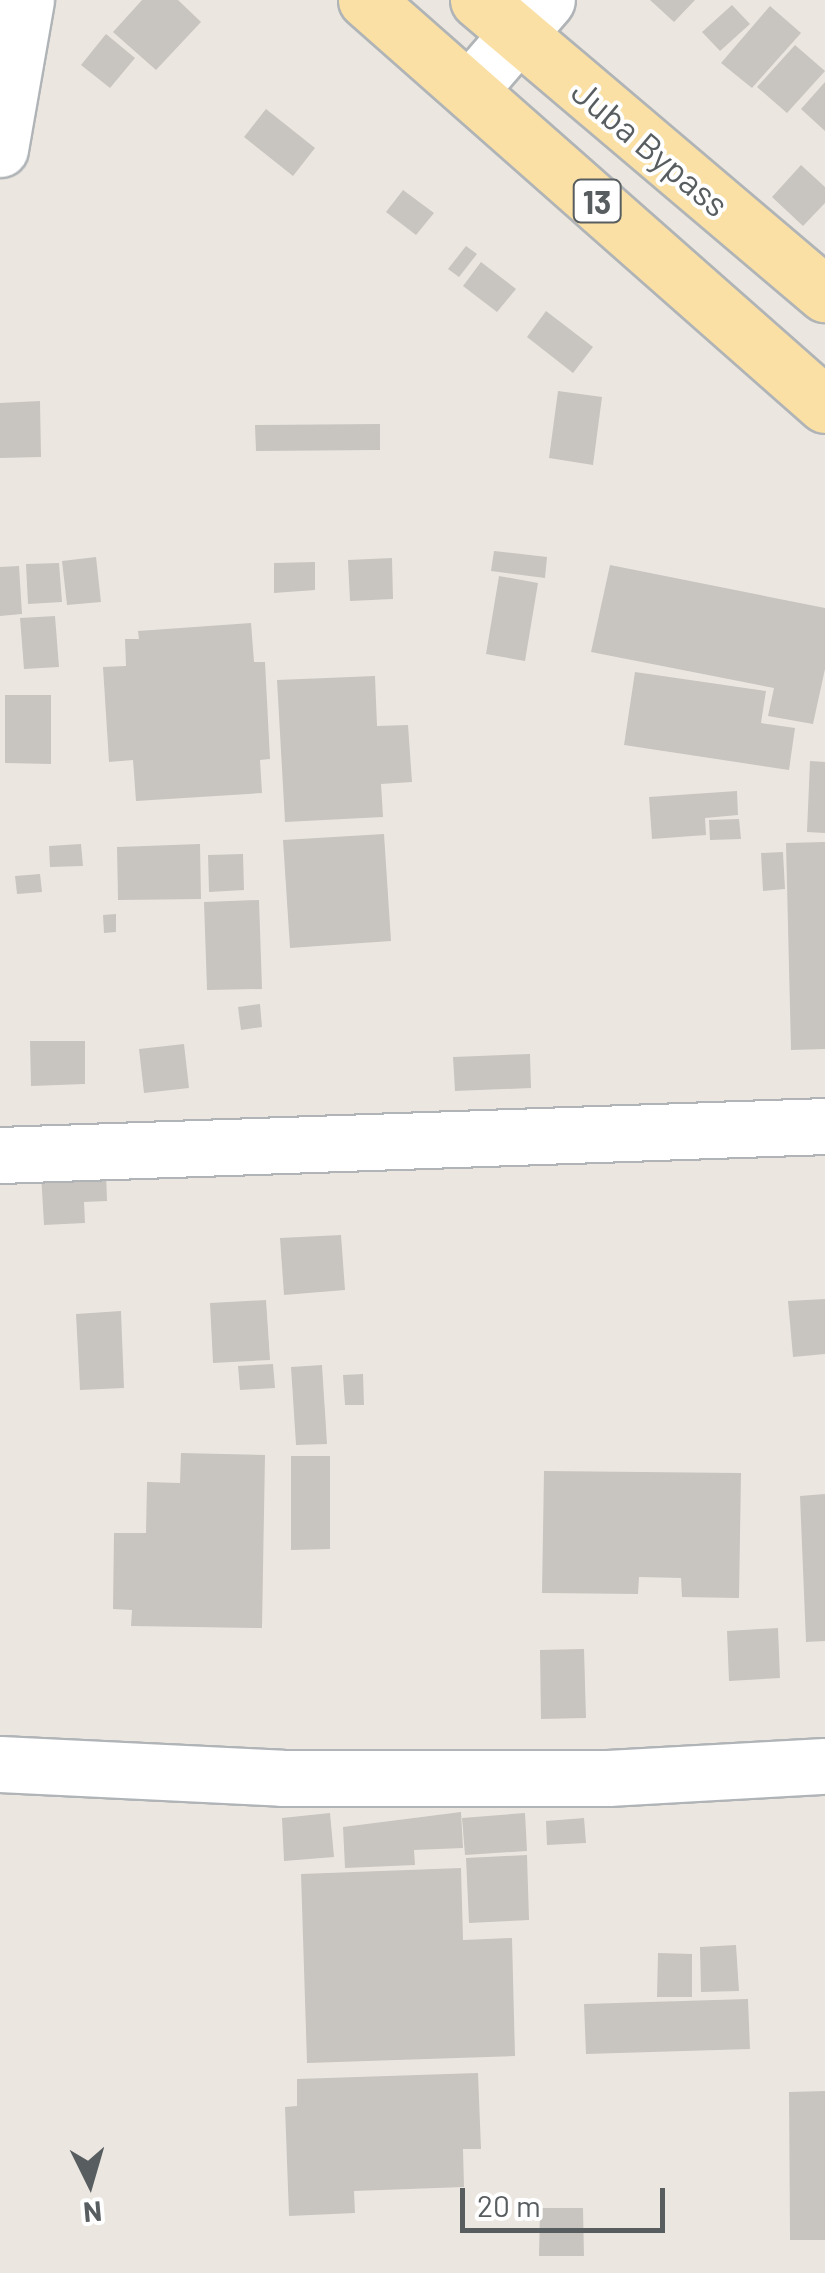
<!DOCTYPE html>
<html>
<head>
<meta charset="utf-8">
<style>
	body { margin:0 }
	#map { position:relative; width:825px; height:2273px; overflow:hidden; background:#ebe7e0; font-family:Barlow,sans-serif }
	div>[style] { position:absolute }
	.building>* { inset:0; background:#c8c4bf }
	.roads { filter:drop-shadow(2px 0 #b0b4b7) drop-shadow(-2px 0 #b0b4b7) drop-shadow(0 2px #b0b4b7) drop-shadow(0 -2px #b0b4b7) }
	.street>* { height:55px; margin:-27.5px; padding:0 27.5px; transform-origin:27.5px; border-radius:27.5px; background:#fff }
	.primary>* { height:55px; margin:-27.5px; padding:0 27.5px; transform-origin:27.5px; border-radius:27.5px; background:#fae0a5 }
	span { translate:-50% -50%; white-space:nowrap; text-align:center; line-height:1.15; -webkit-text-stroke:8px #fff; paint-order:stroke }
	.shield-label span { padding:2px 8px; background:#fff; border:2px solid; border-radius:8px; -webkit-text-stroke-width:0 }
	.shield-label { font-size:32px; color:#585d60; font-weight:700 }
	.street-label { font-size:35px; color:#585d60 }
	.north { position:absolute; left:40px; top:2133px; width:100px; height:100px; -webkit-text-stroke:8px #fff; paint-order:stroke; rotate:175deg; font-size:28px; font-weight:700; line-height:40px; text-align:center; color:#585d60 }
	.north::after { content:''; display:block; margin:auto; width:35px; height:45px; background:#585d60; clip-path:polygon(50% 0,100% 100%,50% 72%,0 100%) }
	.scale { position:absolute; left:460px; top:2188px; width:205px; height:45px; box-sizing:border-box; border:5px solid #585d60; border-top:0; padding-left:12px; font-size:30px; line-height:35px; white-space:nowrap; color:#585d60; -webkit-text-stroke:8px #fff; paint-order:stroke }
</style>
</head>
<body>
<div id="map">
	<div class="building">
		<div style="clip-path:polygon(142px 0,178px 0,201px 22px,156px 70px,113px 32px)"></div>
		<div style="clip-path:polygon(650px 0,695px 0,674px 22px)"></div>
		<div style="clip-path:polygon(732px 5px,750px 24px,720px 51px,702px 32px)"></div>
		<div style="clip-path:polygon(770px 6px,801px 33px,752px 88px,721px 63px)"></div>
		<div style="clip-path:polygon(106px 34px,135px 58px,110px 88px,81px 65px)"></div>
		<div style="clip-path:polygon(795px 45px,825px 71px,787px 113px,757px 87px)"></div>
		<div style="clip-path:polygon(825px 82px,825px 131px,801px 109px)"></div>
		<div style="clip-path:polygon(266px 109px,315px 148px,293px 176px,244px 137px)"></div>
		<div style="clip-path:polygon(801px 165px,825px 187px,825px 203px,803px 226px,772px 197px)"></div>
		<div style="clip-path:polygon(403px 190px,434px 213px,416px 235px,386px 212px)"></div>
		<div style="clip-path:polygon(466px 246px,477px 254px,459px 277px,448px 269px)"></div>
		<div style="clip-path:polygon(481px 262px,516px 289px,497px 312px,463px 286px)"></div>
		<div style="clip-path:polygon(546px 311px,593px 347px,573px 373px,527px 337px)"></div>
		<div style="clip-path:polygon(558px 391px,602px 397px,593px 465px,549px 458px)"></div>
		<div style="clip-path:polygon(40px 401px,41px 457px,0 458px,0 403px)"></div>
		<div style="clip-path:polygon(380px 424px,380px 450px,256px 451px,255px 425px)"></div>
		<div style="clip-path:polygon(494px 551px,547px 557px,545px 578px,491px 571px)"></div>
		<div style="clip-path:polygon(96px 557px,101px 602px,67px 605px,62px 561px)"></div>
		<div style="clip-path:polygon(392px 558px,393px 599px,350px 601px,348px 560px)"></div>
		<div style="clip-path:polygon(315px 562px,315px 590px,274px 593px,274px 563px)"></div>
		<div style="clip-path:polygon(59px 563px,62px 602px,28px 604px,26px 564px)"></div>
		<div style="clip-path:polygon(610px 565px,825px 608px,825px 669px,813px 724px,768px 716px,774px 688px,591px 652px)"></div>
		<div style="clip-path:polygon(19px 566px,22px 614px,0 616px,0 567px)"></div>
		<div style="clip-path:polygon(499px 576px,538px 583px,525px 661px,486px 654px)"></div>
		<div style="clip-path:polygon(55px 616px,59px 667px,24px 669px,20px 618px)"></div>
		<div style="clip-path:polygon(251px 623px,254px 662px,265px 662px,270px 759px,260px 760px,262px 793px,136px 801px,133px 760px,109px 762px,103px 667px,126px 666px,125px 639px,139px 639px,138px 631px)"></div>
		<div style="clip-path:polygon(635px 672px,766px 691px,761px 723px,795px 728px,789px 770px,624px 745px)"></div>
		<div style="clip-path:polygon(375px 676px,377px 726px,408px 725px,412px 782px,381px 784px,383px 817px,285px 822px,277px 680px)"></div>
		<div style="clip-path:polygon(5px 695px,51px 695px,51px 764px,5px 763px)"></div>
		<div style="clip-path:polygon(810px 761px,825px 762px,825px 833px,807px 832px)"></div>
		<div style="clip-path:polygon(737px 791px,738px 815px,705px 818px,706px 835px,652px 839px,649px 797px)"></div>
		<div style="clip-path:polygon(739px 819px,741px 839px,710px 840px,709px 820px)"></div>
		<div style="clip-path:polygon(384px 834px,391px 941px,290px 948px,283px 840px)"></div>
		<div style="clip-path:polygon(825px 842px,825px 1049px,791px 1050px,786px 843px)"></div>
		<div style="clip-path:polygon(81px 844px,83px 866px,50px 867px,49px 846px)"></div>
		<div style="clip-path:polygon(200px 844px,201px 899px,118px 900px,117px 847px)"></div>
		<div style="clip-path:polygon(783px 852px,785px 889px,763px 891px,761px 853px)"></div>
		<div style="clip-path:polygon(243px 854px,244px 890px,209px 892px,208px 855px)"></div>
		<div style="clip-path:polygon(40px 874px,42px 892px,17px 894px,15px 876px)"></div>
		<div style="clip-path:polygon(259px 900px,262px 989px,207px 990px,204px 902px)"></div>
		<div style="clip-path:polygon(116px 914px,116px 932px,104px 933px,103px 915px)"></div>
		<div style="clip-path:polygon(260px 1004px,262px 1027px,241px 1030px,238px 1007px)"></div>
		<div style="clip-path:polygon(30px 1041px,85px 1041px,85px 1084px,31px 1086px)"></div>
		<div style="clip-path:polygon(184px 1044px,189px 1088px,144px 1093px,139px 1049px)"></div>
		<div style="clip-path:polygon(530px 1054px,531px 1088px,455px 1091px,453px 1057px)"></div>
		<div style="clip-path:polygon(106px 1171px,107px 1201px,84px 1202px,85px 1223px,44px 1225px,41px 1173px)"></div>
		<div style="clip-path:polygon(341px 1235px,345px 1290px,284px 1295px,280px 1238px)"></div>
		<div style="clip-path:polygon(825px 1299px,825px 1354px,793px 1357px,788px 1301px)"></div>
		<div style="clip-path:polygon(266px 1300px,270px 1360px,213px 1363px,210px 1303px)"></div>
		<div style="clip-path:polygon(121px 1311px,124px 1388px,80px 1390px,76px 1314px)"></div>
		<div style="clip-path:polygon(273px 1364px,275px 1388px,240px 1390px,238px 1366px)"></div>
		<div style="clip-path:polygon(322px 1365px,327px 1444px,296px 1445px,291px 1367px)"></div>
		<div style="clip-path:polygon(363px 1374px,364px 1405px,345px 1405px,343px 1375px)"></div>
		<div style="clip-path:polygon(181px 1453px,265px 1455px,262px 1628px,131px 1626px,132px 1610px,113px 1609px,114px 1533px,146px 1533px,147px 1482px,180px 1483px)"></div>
		<div style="clip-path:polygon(291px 1456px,330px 1456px,330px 1549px,291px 1550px)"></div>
		<div style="clip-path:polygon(544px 1471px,741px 1473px,739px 1598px,682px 1597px,681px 1578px,639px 1577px,638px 1594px,542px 1593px)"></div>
		<div style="clip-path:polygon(825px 1494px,825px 1641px,806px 1642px,800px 1496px)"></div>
		<div style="clip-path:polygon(778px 1628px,780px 1678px,729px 1681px,727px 1631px)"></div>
		<div style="clip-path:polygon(584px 1649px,586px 1718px,541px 1719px,540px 1650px)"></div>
		<div style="clip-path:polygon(461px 1812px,463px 1848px,414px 1850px,415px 1865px,345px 1868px,343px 1827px)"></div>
		<div style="clip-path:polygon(330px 1813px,334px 1857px,284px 1861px,282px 1818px)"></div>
		<div style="clip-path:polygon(525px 1813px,527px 1851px,465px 1855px,462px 1818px)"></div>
		<div style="clip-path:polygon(584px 1818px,586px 1843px,547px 1845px,546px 1821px)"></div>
		<div style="clip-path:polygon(527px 1855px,529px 1920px,469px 1923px,466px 1858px)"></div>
		<div style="clip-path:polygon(461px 1868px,463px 1940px,512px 1938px,515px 2056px,307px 2063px,301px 1874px)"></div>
		<div style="clip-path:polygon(736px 1945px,739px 1991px,701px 1992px,700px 1947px)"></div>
		<div style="clip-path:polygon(658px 1953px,692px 1954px,692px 1997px,657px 1997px)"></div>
		<div style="clip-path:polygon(748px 1999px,750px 2049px,586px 2054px,584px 2004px)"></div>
		<div style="clip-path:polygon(478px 2073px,481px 2149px,463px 2149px,464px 2187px,354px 2191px,355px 2213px,289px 2216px,285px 2107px,297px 2106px,297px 2079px)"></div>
		<div style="clip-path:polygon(825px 2091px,825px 2240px,790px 2240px,789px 2092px)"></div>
		<div style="clip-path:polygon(540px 2208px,583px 2208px,584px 2256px,539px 2256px)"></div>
	</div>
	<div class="roads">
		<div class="street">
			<div style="left:471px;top:88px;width:116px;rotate:-49.2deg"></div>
			<div style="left:0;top:149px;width:151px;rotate:-80.1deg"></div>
			<div style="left:0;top:1155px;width:826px;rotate:-2.01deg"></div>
			<div style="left:0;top:1764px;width:282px;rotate:2.8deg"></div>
			<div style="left:282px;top:1778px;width:326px"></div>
			<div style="left:608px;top:1778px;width:217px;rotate:-3.2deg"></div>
		</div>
		<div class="primary">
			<div style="left:366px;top:0;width:612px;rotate:41.42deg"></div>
			<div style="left:478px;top:0;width:455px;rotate:40.3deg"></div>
		</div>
	</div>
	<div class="shield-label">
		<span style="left:597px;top:201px">13</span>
	</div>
	<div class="street-label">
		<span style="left:651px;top:147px;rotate:40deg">Juba Bypass</span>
	</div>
	<div class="north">N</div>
	<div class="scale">20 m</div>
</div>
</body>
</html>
